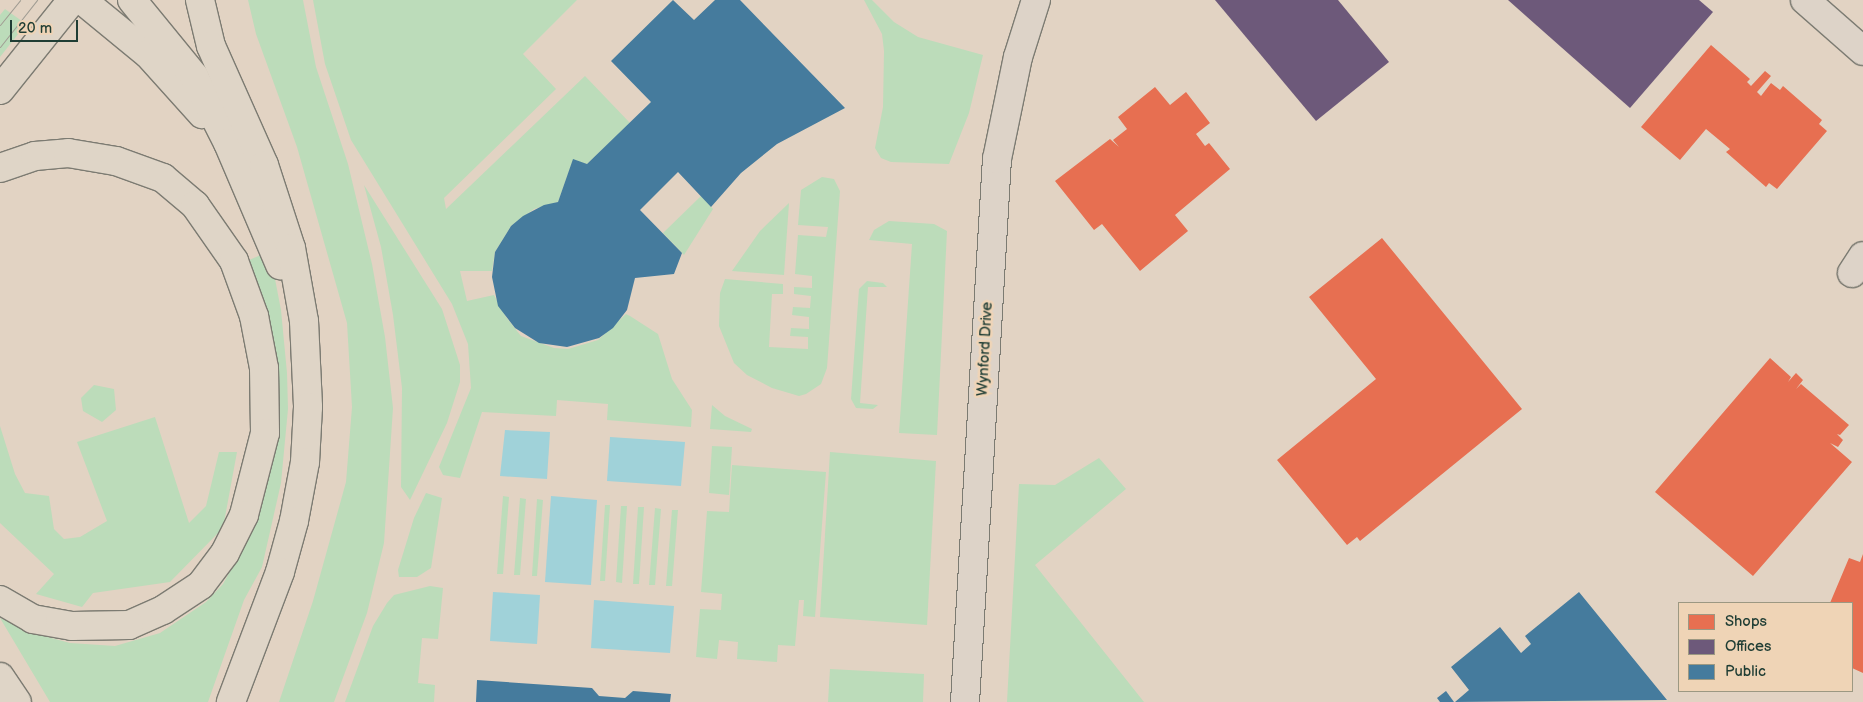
<!DOCTYPE html>
<html>
<head>
<meta charset="utf-8">
<style>
	body { margin:0 }
	#map { position:relative; width:1863px; height:702px; overflow:hidden; background:#e2d3c3; font-family:"Balsamiq Sans",sans-serif }
	div>[style] { position:absolute }
	.green>* { inset:0; background:#bcdcba }
	.water>* { inset:0; background:#a0d2d9 }
	.shops>* { inset:0; background:#e76f51 }
	.offices>* { inset:0; background:#6d597a }
	.public>* { inset:0; background:#457b9d }
	.roads { filter:drop-shadow(1px 0 #7c7b72) drop-shadow(-1px 0 #7c7b72) drop-shadow(0 1px #7c7b72) drop-shadow(0 -1px #7c7b72) }
	.minor>* { height:28px; margin:-14px; padding:0 14px; transform-origin:14px; border-radius:14px; background:#ddd3c8 }
	.major>* { height:28px; margin:-14px; padding:0 14px; transform-origin:14px; border-radius:14px; background:#dfd5c7 }
	.highway>* { height:28px; margin:-14px; padding:0 14px; transform-origin:14px; border-radius:14px; background:#dfd5c7 }
	.tram>* { height:1px; margin:-0.5px; padding:0 0.5px; transform-origin:0.5px; border-radius:0.5px; background:#a09c93 }
	span { translate:-50% -50%; white-space:nowrap; text-align:center; line-height:1.15; -webkit-text-stroke:5px #efd4b6; paint-order:stroke }
	.street-label { font-size:15px; color:#1f3d34 }
	.legend { position:absolute; left:1678px; top:602px; width:175px; height:90px; box-sizing:border-box; background:#efd4b6; border:1px solid #9c9882; margin:0; padding:6px 9px; list-style:none; font-size:15px; color:#1f3d34 }
	.legend li { display:flex; align-items:center; gap:10px; height:25px }
	.legend b { width:25px; border:1px solid #9c9882 }
	.scale { position:absolute; left:10px; top:20px; width:68px; height:22px; box-sizing:border-box; border:2px solid #1f3d34; border-top:0; padding-left:6px; font-size:15px; line-height:18px; white-space:nowrap; color:#1f3d34; -webkit-text-stroke:4px #efd4b6; paint-order:stroke }
</style>
</head>
<body>
<div id="map">
	<div class="green">
		<div style="clip-path:polygon(248px 0,303px 0,316px 67px,348px 164px,372px 264px,385px 337px,393px 408px,384px 543px,367px 613px,334px 702px,279px 702px,313px 601px,346px 482px,352px 407px,347px 323px,297px 147px,256px 34px)"></div>
		<div style="clip-path:polygon(313px 0,577px 0,523px 54px,556px 89px,444px 198px,446px 209px,585px 76px,630px 123px,587px 164px,573px 160px,558px 202px,534px 209px,511px 226px,495px 252px,492px 271px,460px 271px,467px 301px,494px 295px,506px 317px,521px 336px,554px 348px,568px 349px,598px 340px,626px 314px,630px 316px,658px 334px,672px 379px,692px 410px,691px 427px,607px 420px,608px 404px,557px 400px,556px 416px,482px 412px,460px 478px,443px 475px,439px 467px,471px 388px,468px 344px,452px 304px,351px 140px,325px 64px)"></div>
		<div style="clip-path:polygon(864px 0,872px 0,894px 22px,918px 37px,983px 55px,969px 113px,949px 164px,891px 162px,881px 158px,875px 148px,883px 107px,884px 51px,882px 34px)"></div>
		<div style="clip-path:polygon(5px 9px,26px 24px,0 57px,0 15px)"></div>
		<div style="clip-path:polygon(822px 177px,834px 179px,840px 191px,827px 368px,821px 384px,806px 394px,799px 396px,772px 388px,747px 375px,734px 363px,719px 326px,720px 293px,725px 279px,783px 284px,783px 294px,772px 294px,769px 347px,808px 349px,808px 337px,790px 336px,791px 328px,809px 329px,809px 317px,792px 315px,793px 307px,810px 308px,811px 296px,794px 294px,794px 287px,812px 288px,812px 276px,795px 274px,798px 235px,826px 237px,828px 227px,798px 225px,801px 190px)"></div>
		<div style="clip-path:polygon(364px 185px,442px 309px,460px 365px,460px 382px,447px 423px,410px 500px,401px 487px,402px 388px,393px 315px,381px 247px)"></div>
		<div style="clip-path:polygon(701px 196px,713px 209px,684px 255px,663px 233px)"></div>
		<div style="clip-path:polygon(789px 203px,784px 275px,732px 271px,760px 231px)"></div>
		<div style="clip-path:polygon(889px 221px,934px 224px,947px 231px,937px 435px,899px 433px,912px 244px,869px 240px,874px 230px)"></div>
		<div style="clip-path:polygon(265px 253px,275px 279px,281px 310px,287px 373px,288px 409px,281px 483px,262px 567px,244px 600px,208px 702px,50px 702px,0 618px,33px 633px,70px 643px,115px 646px,160px 633px,206px 602px,223px 584px,247px 540px,260px 508px,275px 447px,247px 261px)"></div>
		<div style="clip-path:polygon(867px 281px,883px 283px,887px 287px,868px 287px,860px 403px,878px 405px,873px 409px,856px 408px,851px 399px,859px 289px)"></div>
		<div style="clip-path:polygon(94px 385px,114px 389px,116px 410px,102px 422px,83px 411px,81px 398px)"></div>
		<div style="clip-path:polygon(712px 405px,725px 416px,752px 429px,751px 432px,710px 429px)"></div>
		<div style="clip-path:polygon(155px 417px,189px 523px,206px 506px,219px 452px,237px 452px,223px 528px,170px 582px,93px 593px,82px 607px,36px 594px,54px 574px,0 523px,0 426px,15px 474px,25px 493px,49px 496px,54px 529px,64px 539px,80px 537px,107px 521px,77px 442px)"></div>
		<div style="clip-path:polygon(712px 446px,732px 447px,729px 495px,709px 493px)"></div>
		<div style="clip-path:polygon(830px 452px,936px 461px,927px 625px,820px 617px)"></div>
		<div style="clip-path:polygon(1099px 458px,1126px 489px,1035px 565px,1144px 702px,1007px 702px,1019px 484px,1055px 485px)"></div>
		<div style="clip-path:polygon(732px 465px,826px 472px,815px 617px,803px 616px,804px 600px,799px 600px,795px 646px,778px 645px,777px 662px,737px 659px,738px 642px,719px 640px,717px 659px,696px 657px,700px 609px,721px 610px,722px 594px,701px 592px,707px 511px,729px 512px)"></div>
		<div style="clip-path:polygon(426px 493px,442px 498px,431px 568px,417px 577px,399px 577px,398px 570px,414px 518px)"></div>
		<div style="clip-path:polygon(503px 496px,509px 497px,503px 574px,497px 574px)"></div>
		<div style="clip-path:polygon(520px 498px,526px 499px,520px 575px,514px 575px)"></div>
		<div style="clip-path:polygon(537px 499px,543px 500px,537px 576px,532px 576px)"></div>
		<div style="clip-path:polygon(605px 505px,610px 505px,605px 581px,600px 581px)"></div>
		<div style="clip-path:polygon(621px 506px,627px 506px,622px 583px,616px 582px)"></div>
		<div style="clip-path:polygon(638px 507px,644px 507px,639px 584px,633px 584px)"></div>
		<div style="clip-path:polygon(655px 508px,661px 509px,655px 585px,649px 585px)"></div>
		<div style="clip-path:polygon(672px 510px,678px 510px,672px 586px,666px 586px)"></div>
		<div style="clip-path:polygon(430px 586px,443px 588px,438px 639px,422px 638px,418px 683px,435px 685px,434px 702px,345px 702px,373px 626px,387px 603px,394px 595px)"></div>
		<div style="clip-path:polygon(830px 669px,924px 674px,923px 702px,828px 702px)"></div>
	</div>
	<div class="water">
		<div style="clip-path:polygon(505px 430px,550px 432px,547px 479px,500px 476px)"></div>
		<div style="clip-path:polygon(610px 437px,685px 442px,681px 486px,607px 481px)"></div>
		<div style="clip-path:polygon(551px 496px,597px 500px,591px 585px,545px 582px)"></div>
		<div style="clip-path:polygon(493px 592px,540px 595px,537px 644px,490px 641px)"></div>
		<div style="clip-path:polygon(594px 600px,674px 606px,670px 653px,591px 648px)"></div>
	</div>
	<div class="shops">
		<div style="clip-path:polygon(1711px 45px,1750px 79px,1747px 82px,1751px 86px,1765px 71px,1771px 76px,1757px 92px,1761px 96px,1771px 83px,1780px 90px,1783px 86px,1822px 120px,1819px 124px,1827px 131px,1777px 189px,1769px 183px,1766px 187px,1726px 152px,1730px 149px,1706px 129px,1680px 160px,1641px 127px)"></div>
		<div style="clip-path:polygon(1155px 87px,1170px 105px,1186px 92px,1210px 123px,1196px 134px,1205px 146px,1209px 143px,1230px 169px,1175px 215px,1188px 231px,1140px 271px,1102px 224px,1094px 230px,1055px 181px,1110px 139px,1119px 147px,1113px 140px,1127px 129px,1118px 117px)"></div>
		<div style="clip-path:polygon(1382px 238px,1522px 409px,1360px 541px,1357px 537px,1347px 545px,1277px 460px,1376px 379px,1309px 297px)"></div>
		<div style="clip-path:polygon(1770px 358px,1791px 377px,1788px 382px,1796px 373px,1803px 380px,1796px 389px,1801px 384px,1849px 425px,1840px 435px,1837px 434px,1843px 440px,1838px 447px,1830px 443px,1852px 462px,1753px 576px,1655px 492px)"></div>
		<div style="clip-path:polygon(1863px 554px,1863px 673px,1852px 668px,1852px 603px,1830px 603px,1849px 558px,1860px 562px)"></div>
	</div>
	<div class="offices">
		<div style="clip-path:polygon(1215px 0,1338px 0,1389px 62px,1316px 121px)"></div>
		<div style="clip-path:polygon(1508px 0,1699px 0,1713px 12px,1630px 108px)"></div>
	</div>
	<div class="public">
		<div style="clip-path:polygon(673px 0,694px 20px,715px 0,740px 0,845px 108px,777px 144px,741px 173px,711px 207px,678px 172px,640px 210px,682px 253px,674px 274px,635px 278px,627px 310px,613px 328px,599px 338px,567px 347px,539px 343px,515px 328px,498px 306px,492px 277px,495px 252px,511px 226px,523px 216px,544px 205px,558px 202px,573px 159px,587px 164px,651px 102px,611px 61px)"></div>
		<div style="clip-path:polygon(1579px 592px,1667px 700px,1455px 702px,1469px 690px,1451px 667px,1500px 627px,1521px 653px,1531px 644px,1525px 636px)"></div>
		<div style="clip-path:polygon(477px 680px,592px 688px,599px 696px,625px 698px,633px 691px,671px 694px,670px 702px,476px 702px)"></div>
		<div style="clip-path:polygon(1446px 691px,1454px 702px,1440px 702px,1437px 698px)"></div>
	</div>
	<div class="roads">
		<div class="minor">
			<div style="left:1805px;top:0;width:77px;rotate:41.3deg"></div>
			<div style="left:1852px;top:273px;width:20px;rotate:-57deg"></div>
			<div style="left:965px;top:702px;width:544px;rotate:-86.63deg"></div>
			<div style="left:997px;top:159px;width:104px;rotate:-78.4deg"></div>
			<div style="left:1018px;top:57px;width:60px;rotate:-72.5deg"></div>
		</div>
		<div class="major">
			<div style="left:0;top:90px;width:115px;rotate:-51.3deg"></div>
		</div>
		<div class="highway">
			<div style="left:82px;top:0;width:85px;rotate:39.3deg"></div>
			<div style="left:148px;top:54px;width:81px;rotate:48deg"></div>
			<div style="left:132px;top:0;width:98px;rotate:50.8deg"></div>
			<div style="left:194px;top:76px;width:75px;rotate:63.1deg"></div>
			<div style="left:228px;top:143px;width:133px;rotate:66.9deg"></div>
			<div style="left:200px;top:0;width:47px;rotate:76.6deg"></div>
			<div style="left:211px;top:46px;width:130px;rotate:66deg"></div>
			<div style="left:264px;top:165px;width:87px;rotate:72deg"></div>
			<div style="left:291px;top:248px;width:74px;rotate:79.9deg"></div>
			<div style="left:304px;top:321px;width:86px;rotate:87.3deg"></div>
			<div style="left:308px;top:407px;width:55px;rotate:93.1deg"></div>
			<div style="left:305px;top:462px;width:60px;rotate:100.6deg"></div>
			<div style="left:294px;top:521px;width:53px;rotate:105.4deg"></div>
			<div style="left:280px;top:572px;width:139px;rotate:110.7deg"></div>
			<div style="left:0;top:168px;width:37px;rotate:-19deg"></div>
			<div style="left:35px;top:156px;width:33px;rotate:-5deg"></div>
			<div style="left:68px;top:153px;width:49px;rotate:9.5deg"></div>
			<div style="left:116px;top:161px;width:50px;rotate:19.9deg"></div>
			<div style="left:163px;top:178px;width:42px;rotate:40.2deg"></div>
			<div style="left:195px;top:205px;width:68px;rotate:55.1deg"></div>
			<div style="left:234px;top:261px;width:59px;rotate:70deg"></div>
			<div style="left:254px;top:316px;width:53px;rotate:79.1deg"></div>
			<div style="left:264px;top:368px;width:65px;rotate:89.1deg"></div>
			<div style="left:265px;top:433px;width:85px;rotate:104.4deg"></div>
			<div style="left:244px;top:515px;width:42px;rotate:116.6deg"></div>
			<div style="left:225px;top:553px;width:40px;rotate:127deg"></div>
			<div style="left:201px;top:585px;width:45px;rotate:146.7deg"></div>
			<div style="left:163px;top:610px;width:37px;rotate:156deg"></div>
			<div style="left:129px;top:625px;width:57px;rotate:179deg"></div>
			<div style="left:72px;top:626px;width:40px;rotate:-170deg"></div>
			<div style="left:33px;top:619px;width:38px;rotate:-150deg"></div>
			<div style="left:0;top:677px;width:30px;rotate:56deg"></div>
		</div>
	</div>
	<div class="tram">
		<div style="left:0;top:25px;width:32px;rotate:-51deg"></div>
		<div style="left:0;top:47px;width:60px;rotate:-51.8deg"></div>
	</div>
	<div class="street-label">
		<span style="left:985px;top:349px;rotate:-87deg">Wynford Drive</span>
	</div>
	<ul class="legend">
	<li><b style="height:14px;background:#e76f51"></b>Shops</li>
	<li><b style="height:14px;background:#6d597a"></b>Offices</li>
	<li><b style="height:14px;background:#457b9d"></b>Public</li>
	</ul>
	<div class="scale">20 m</div>
</div>
</body>
</html>
